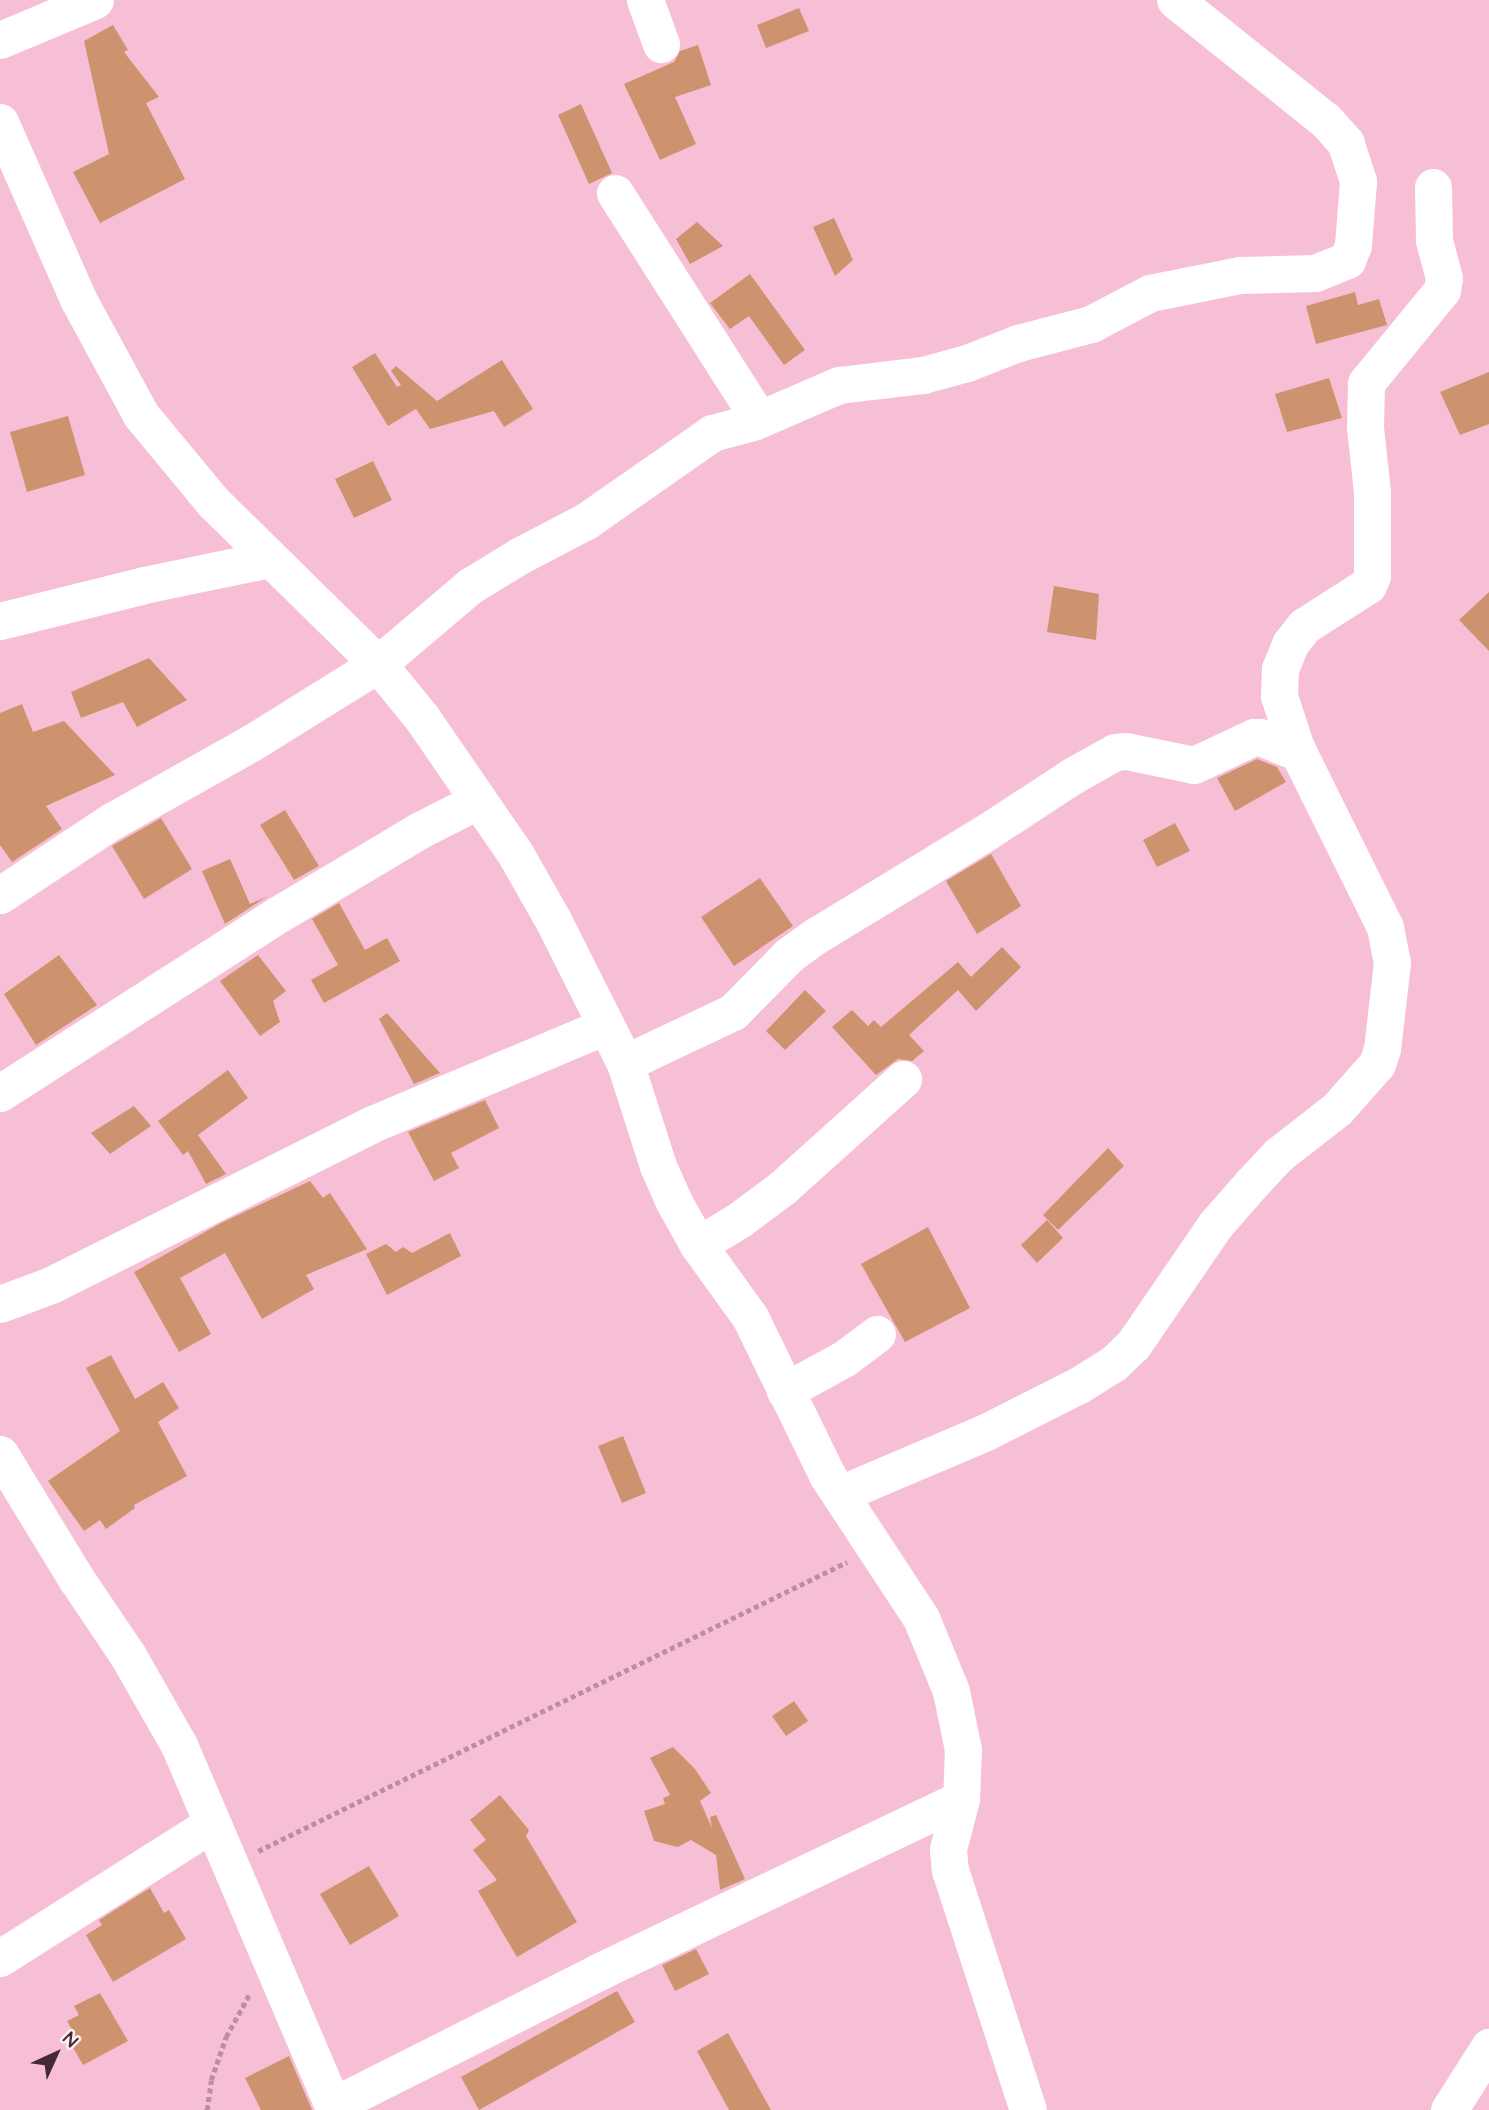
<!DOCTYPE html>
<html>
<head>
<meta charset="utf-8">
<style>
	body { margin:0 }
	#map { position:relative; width:1489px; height:2110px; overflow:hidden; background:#f7bfd5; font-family:Quicksand,sans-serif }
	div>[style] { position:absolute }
	.building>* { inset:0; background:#cd936e }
	.path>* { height:4.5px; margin-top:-2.25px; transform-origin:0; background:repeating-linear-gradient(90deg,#bc8ea0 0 5px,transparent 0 8.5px) }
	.minor>* { height:37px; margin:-18.5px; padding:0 18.5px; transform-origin:18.5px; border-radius:18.5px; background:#fff }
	span { translate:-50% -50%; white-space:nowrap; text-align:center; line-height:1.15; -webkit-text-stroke:5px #fceef3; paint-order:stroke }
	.north { position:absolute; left:21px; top:2019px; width:70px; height:70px; -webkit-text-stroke:5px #fceef3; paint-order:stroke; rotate:45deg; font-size:19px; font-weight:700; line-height:28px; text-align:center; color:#452a35 }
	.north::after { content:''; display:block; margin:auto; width:24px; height:32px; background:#452a35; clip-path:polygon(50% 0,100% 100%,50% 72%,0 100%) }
</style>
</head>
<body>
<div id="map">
	<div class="building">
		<div style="clip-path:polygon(799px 8px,809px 31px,766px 48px,757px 25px)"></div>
		<div style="clip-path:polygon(113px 25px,128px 50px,124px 52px,159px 97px,146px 103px,185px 179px,100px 223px,73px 172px,109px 154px,84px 41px)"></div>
		<div style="clip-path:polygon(698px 45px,711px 85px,675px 97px,696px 144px,660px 160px,624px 84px,674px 62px,680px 51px)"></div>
		<div style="clip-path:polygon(581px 104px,612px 173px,589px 184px,558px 115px)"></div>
		<div style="clip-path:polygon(834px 218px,853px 260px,835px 276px,813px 227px)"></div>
		<div style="clip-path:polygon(697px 222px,723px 246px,690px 264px,676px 239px)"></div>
		<div style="clip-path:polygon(750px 274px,805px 350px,784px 365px,749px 316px,730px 329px,710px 303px)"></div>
		<div style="clip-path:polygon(1355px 292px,1358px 305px,1379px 299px,1387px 325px,1316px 344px,1306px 306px)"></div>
		<div style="clip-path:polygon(375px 353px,397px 387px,401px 385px,391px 371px,396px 366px,437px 401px,502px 360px,533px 409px,504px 427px,494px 411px,430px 429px,416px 409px,388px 426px,352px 367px)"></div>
		<div style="clip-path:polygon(1489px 372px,1489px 424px,1460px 435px,1440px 392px)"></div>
		<div style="clip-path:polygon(1329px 378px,1342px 418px,1287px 432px,1275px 394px)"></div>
		<div style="clip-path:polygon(68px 416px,85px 475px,27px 492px,10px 432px)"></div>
		<div style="clip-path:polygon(373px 461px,392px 500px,354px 518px,335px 479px)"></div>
		<div style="clip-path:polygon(1054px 586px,1099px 594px,1096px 640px,1047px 632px)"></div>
		<div style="clip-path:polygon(1489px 592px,1489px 651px,1459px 620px)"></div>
		<div style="clip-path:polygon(149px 658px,187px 700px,137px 727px,123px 702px,81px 718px,71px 692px)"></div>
		<div style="clip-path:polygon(22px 704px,33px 732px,64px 721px,115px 775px,46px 806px,62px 829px,12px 862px,0 845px,0 713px)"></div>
		<div style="clip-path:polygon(1257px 759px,1277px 767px,1286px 782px,1235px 811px,1217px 778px)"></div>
		<div style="clip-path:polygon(285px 810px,319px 866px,294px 880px,260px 825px)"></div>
		<div style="clip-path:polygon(161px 818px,192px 869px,144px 899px,112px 846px)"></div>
		<div style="clip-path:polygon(1175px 823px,1190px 851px,1157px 867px,1143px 840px)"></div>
		<div style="clip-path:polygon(991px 854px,1021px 906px,977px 934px,946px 881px)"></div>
		<div style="clip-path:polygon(230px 859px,250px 904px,268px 896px,225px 924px,202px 871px)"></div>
		<div style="clip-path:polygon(760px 878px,793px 926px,734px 966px,701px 917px)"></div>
		<div style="clip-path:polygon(339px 903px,365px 950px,387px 938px,400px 961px,324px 1003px,311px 980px,338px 965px,312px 919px)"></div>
		<div style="clip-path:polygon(1002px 947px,1021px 967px,976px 1011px,958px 990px,909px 1035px,924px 1051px,912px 1061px,898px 1059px,876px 1075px,832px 1027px,852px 1010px,868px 1026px,874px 1020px,881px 1027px,958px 962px,971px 977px)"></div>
		<div style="clip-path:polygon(59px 955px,97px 1005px,36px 1045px,4px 994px)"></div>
		<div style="clip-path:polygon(258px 955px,286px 991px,273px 1001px,280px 1022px,260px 1036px,220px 981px)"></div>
		<div style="clip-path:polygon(805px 990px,826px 1011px,785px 1050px,766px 1031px)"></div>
		<div style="clip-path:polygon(387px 1013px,440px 1073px,414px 1084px,379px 1019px)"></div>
		<div style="clip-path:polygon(228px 1070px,248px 1098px,198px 1135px,226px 1174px,206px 1184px,188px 1151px,183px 1155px,158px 1121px)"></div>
		<div style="clip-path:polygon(485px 1100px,499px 1128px,451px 1153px,459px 1168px,434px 1181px,408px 1132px)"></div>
		<div style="clip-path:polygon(134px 1106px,151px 1126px,110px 1154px,91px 1133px)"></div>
		<div style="clip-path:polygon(1108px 1148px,1124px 1166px,1058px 1230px,1043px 1215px)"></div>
		<div style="clip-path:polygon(310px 1181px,323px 1198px,330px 1193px,367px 1249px,306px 1275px,314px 1289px,262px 1319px,225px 1253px,180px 1278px,211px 1334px,179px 1352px,134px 1272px,221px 1223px)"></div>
		<div style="clip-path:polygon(1047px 1220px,1063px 1238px,1037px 1263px,1021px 1245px)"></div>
		<div style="clip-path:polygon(928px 1227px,970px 1308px,905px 1342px,861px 1264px)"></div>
		<div style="clip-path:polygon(450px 1233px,461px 1256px,387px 1295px,366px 1254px,386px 1244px,396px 1252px,403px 1247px,412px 1253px)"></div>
		<div style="clip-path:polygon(111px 1355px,135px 1399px,163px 1382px,179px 1408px,158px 1422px,187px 1476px,134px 1505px,135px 1508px,106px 1529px,100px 1520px,84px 1531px,48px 1481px,120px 1431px,86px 1368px)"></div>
		<div style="clip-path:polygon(623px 1436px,646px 1493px,622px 1503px,598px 1446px)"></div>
		<div style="clip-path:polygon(794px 1701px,808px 1721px,786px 1736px,772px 1716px)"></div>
		<div style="clip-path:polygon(673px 1747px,695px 1769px,711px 1793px,700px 1801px,712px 1828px,710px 1817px,716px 1815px,745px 1879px,720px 1890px,716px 1855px,691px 1840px,678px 1847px,654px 1841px,644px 1811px,665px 1804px,663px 1798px,670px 1795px,650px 1758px)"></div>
		<div style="clip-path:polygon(500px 1795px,529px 1830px,526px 1836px,577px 1922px,517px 1957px,478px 1891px,497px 1880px,473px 1850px,486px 1840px,470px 1820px)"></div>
		<div style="clip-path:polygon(369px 1866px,399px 1916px,350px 1945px,320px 1894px)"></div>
		<div style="clip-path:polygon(150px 1888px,164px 1913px,169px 1910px,186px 1939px,113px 1982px,86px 1935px,102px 1925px,99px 1920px)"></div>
		<div style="clip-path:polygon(696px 1949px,709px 1974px,675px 1991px,662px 1965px)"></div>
		<div style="clip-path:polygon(617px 1991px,635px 2022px,479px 2110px,461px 2077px)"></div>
		<div style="clip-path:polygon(100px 1993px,128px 2041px,83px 2065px,68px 2039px,75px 2035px,67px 2021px,79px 2015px,74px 2006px)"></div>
		<div style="clip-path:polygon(728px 2033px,771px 2110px,729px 2110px,697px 2051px)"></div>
		<div style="clip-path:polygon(289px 2056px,312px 2110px,261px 2110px,245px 2078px)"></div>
	</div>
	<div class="path">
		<div style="left:258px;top:1851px;width:656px;rotate:-26.14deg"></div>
		<div style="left:207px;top:2110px;width:30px;rotate:-82deg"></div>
		<div style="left:211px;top:2080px;width:46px;rotate:-70.8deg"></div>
		<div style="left:226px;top:2037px;width:48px;rotate:-61.3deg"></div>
	</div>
	<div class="minor">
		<div style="left:645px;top:0;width:47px;rotate:70deg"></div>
		<div style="left:0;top:40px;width:103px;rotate:-22.8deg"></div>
		<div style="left:0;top:122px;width:193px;rotate:66.2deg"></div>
		<div style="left:78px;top:299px;width:132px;rotate:61.5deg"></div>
		<div style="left:141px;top:415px;width:113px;rotate:50.4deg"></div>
		<div style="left:213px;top:502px;width:231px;rotate:44.5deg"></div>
		<div style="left:378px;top:664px;width:70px;rotate:50.8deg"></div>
		<div style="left:422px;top:718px;width:166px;rotate:55.5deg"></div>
		<div style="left:516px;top:855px;width:77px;rotate:60.4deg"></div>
		<div style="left:554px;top:922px;width:158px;rotate:63.3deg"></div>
		<div style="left:625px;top:1063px;width:108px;rotate:72.2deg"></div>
		<div style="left:658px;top:1166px;width:39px;rotate:66deg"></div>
		<div style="left:674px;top:1202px;width:49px;rotate:60.8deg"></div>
		<div style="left:698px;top:1245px;width:89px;rotate:54.2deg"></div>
		<div style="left:750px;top:1317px;width:176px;rotate:64deg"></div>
		<div style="left:827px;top:1475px;width:171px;rotate:56.7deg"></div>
		<div style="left:921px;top:1618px;width:79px;rotate:67.7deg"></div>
		<div style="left:951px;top:1691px;width:60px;rotate:78.5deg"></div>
		<div style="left:963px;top:1750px;width:49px;rotate:92.3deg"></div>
		<div style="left:961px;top:1799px;width:52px;rotate:104.6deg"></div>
		<div style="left:948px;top:1849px;width:21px;rotate:85deg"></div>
		<div style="left:950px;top:1870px;width:252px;rotate:72deg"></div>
		<div style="left:615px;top:193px;width:268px;rotate:57.5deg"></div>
		<div style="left:0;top:621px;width:148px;rotate:-14deg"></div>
		<div style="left:144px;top:585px;width:129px;rotate:-11.7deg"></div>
		<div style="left:0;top:895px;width:134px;rotate:-33.5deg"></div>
		<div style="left:112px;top:821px;width:159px;rotate:-29.3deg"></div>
		<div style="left:251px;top:743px;width:150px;rotate:-31.9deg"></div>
		<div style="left:378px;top:664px;width:121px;rotate:-40.3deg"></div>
		<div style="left:470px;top:586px;width:57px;rotate:-31.5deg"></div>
		<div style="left:519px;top:556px;width:76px;rotate:-27.6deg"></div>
		<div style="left:586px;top:521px;width:154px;rotate:-34.9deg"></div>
		<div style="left:712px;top:433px;width:42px;rotate:-15deg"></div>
		<div style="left:753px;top:422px;width:94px;rotate:-23.3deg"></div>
		<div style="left:839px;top:385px;width:85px;rotate:-6.8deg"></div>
		<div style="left:923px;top:375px;width:46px;rotate:-15.3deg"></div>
		<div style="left:967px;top:363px;width:55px;rotate:-21.4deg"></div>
		<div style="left:1018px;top:343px;width:75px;rotate:-14.6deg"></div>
		<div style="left:1091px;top:324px;width:67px;rotate:-27.7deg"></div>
		<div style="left:1150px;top:293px;width:91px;rotate:-11.4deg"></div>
		<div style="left:1239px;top:275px;width:76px;rotate:-1.5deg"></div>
		<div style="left:1315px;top:273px;width:35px;rotate:-22deg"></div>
		<div style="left:1347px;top:260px;width:16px;rotate:-68deg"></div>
		<div style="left:1353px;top:245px;width:64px;rotate:-85.5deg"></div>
		<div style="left:1358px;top:181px;width:40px;rotate:-108deg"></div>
		<div style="left:1346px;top:143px;width:31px;rotate:-132deg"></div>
		<div style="left:1325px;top:120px;width:192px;rotate:-141.3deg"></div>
		<div style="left:625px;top:1063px;width:119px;rotate:-25.3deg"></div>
		<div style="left:733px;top:1012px;width:80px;rotate:-45.5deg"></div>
		<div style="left:789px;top:955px;width:34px;rotate:-36deg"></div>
		<div style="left:817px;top:935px;width:197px;rotate:-31.3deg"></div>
		<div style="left:985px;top:833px;width:104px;rotate:-33.2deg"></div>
		<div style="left:1072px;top:776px;width:49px;rotate:-29.2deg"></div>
		<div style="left:1115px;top:752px;width:11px;rotate:-5deg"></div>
		<div style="left:1126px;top:751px;width:69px;rotate:11.6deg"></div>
		<div style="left:1194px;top:765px;width:66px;rotate:-25deg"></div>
		<div style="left:1254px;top:737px;width:6px"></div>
		<div style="left:1260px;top:737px;width:42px;rotate:22.3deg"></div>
		<div style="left:0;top:1093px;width:331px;rotate:-32.7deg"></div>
		<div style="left:279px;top:914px;width:162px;rotate:-30.8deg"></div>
		<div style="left:418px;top:831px;width:68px;rotate:-26.9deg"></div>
		<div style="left:698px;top:1245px;width:48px;rotate:-31.4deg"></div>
		<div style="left:739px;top:1220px;width:54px;rotate:-36.7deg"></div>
		<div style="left:782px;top:1188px;width:163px;rotate:-42deg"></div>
		<div style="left:0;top:1304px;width:54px;rotate:-20.4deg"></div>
		<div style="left:51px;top:1285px;width:357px;rotate:-26.6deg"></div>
		<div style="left:370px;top:1125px;width:256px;rotate:-22.8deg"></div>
		<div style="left:785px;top:1391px;width:68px;rotate:-28.8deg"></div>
		<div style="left:845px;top:1358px;width:40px;rotate:-37deg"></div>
		<div style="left:0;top:1454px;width:148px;rotate:58.6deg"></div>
		<div style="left:77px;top:1580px;width:89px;rotate:56deg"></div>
		<div style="left:127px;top:1654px;width:105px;rotate:60.3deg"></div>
		<div style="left:179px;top:1745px;width:397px;rotate:66.9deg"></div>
		<div style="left:840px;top:1494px;width:159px;rotate:-23deg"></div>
		<div style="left:986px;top:1432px;width:104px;rotate:-26.8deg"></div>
		<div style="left:1079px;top:1385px;width:40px;rotate:-32deg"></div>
		<div style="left:1113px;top:1364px;width:28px;rotate:-44deg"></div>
		<div style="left:1133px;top:1345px;width:147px;rotate:-55.6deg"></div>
		<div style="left:1216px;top:1224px;width:53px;rotate:-48.8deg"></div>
		<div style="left:1251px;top:1184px;width:40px;rotate:-47deg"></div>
		<div style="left:1278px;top:1155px;width:75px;rotate:-37.9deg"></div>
		<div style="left:1337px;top:1109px;width:60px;rotate:-48.4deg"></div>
		<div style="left:1377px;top:1064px;width:16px;rotate:-72deg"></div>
		<div style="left:1382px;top:1049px;width:87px;rotate:-83.4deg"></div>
		<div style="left:1392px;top:963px;width:37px;rotate:-101deg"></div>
		<div style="left:1385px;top:927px;width:200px;rotate:-116.4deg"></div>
		<div style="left:1296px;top:748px;width:55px;rotate:-108.1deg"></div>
		<div style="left:1279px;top:696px;width:27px;rotate:-88deg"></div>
		<div style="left:1280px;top:669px;width:27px;rotate:-68deg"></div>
		<div style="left:1290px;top:644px;width:23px;rotate:-52deg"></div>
		<div style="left:1304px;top:626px;width:76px;rotate:-32.6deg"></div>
		<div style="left:1368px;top:585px;width:10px;rotate:-66deg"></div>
		<div style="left:1372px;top:576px;width:84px;rotate:-90deg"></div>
		<div style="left:1372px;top:492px;width:64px;rotate:-96.2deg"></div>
		<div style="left:1365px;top:428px;width:45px;rotate:-88.7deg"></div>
		<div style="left:1366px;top:383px;width:120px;rotate:-50.7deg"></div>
		<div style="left:1442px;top:290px;width:12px;rotate:-81deg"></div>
		<div style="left:1444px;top:278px;width:39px;rotate:-105deg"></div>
		<div style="left:1434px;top:240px;width:53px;rotate:-91.1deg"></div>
		<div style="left:0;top:1958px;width:250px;rotate:-32.4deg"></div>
		<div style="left:334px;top:2105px;width:296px;rotate:-26.7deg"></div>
		<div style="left:598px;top:1972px;width:402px;rotate:-25.5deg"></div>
		<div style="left:1449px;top:2110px;width:75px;rotate:-57.6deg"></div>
	</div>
	<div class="north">N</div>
</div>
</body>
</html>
